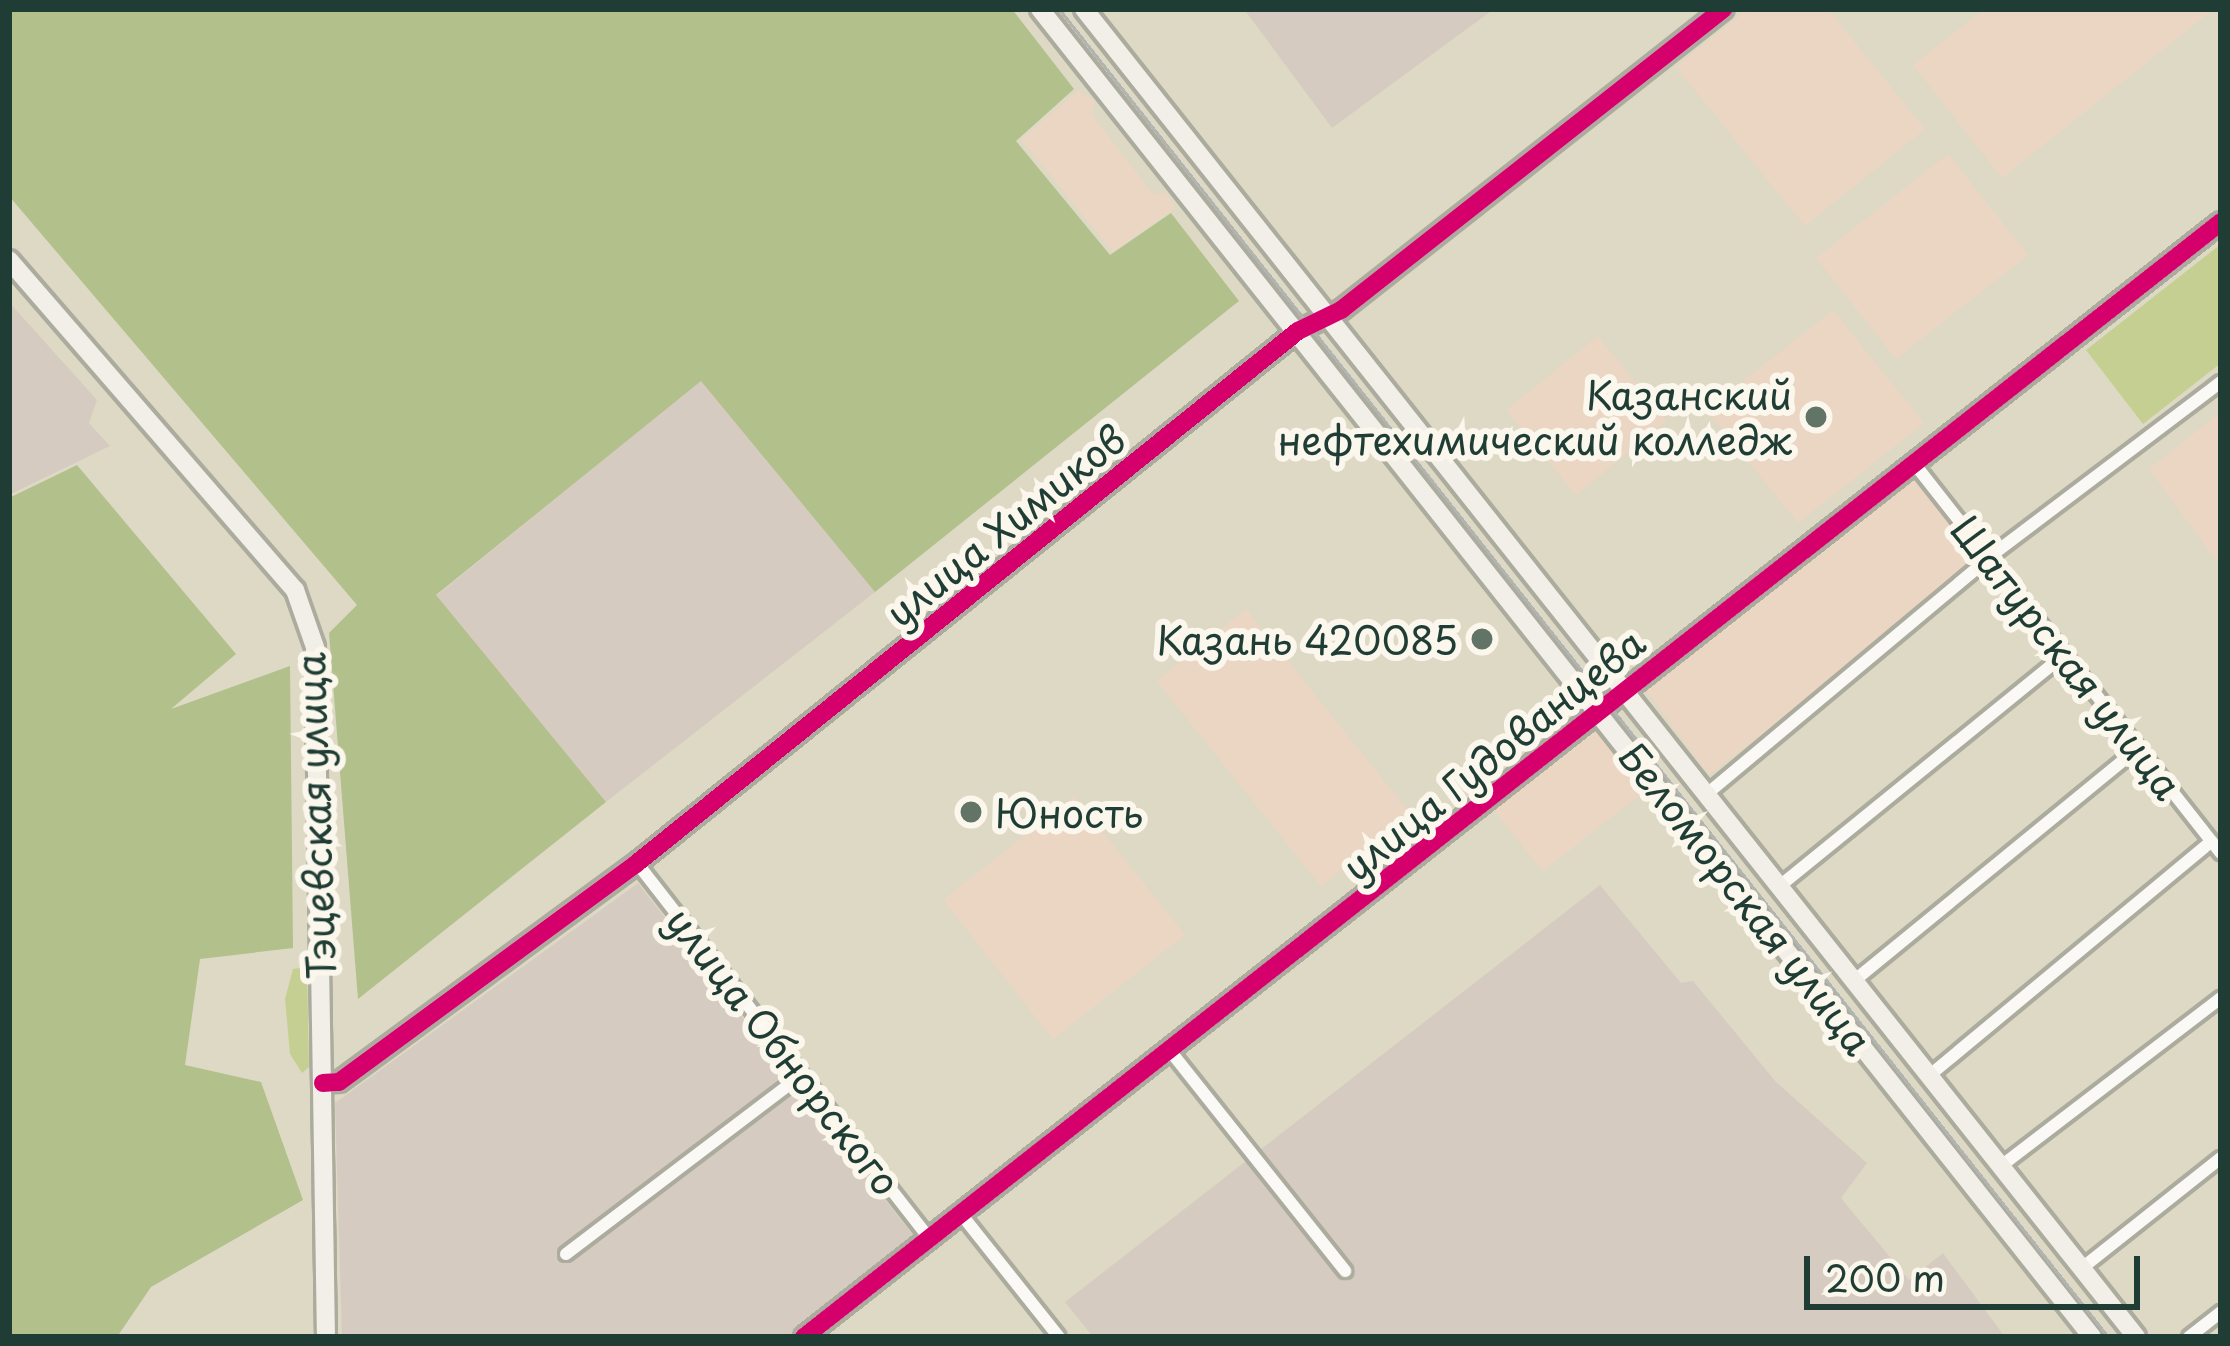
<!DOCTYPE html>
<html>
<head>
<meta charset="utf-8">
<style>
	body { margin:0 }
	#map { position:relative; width:2230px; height:1346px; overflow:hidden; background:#ded9c4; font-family:"Playpen Sans",sans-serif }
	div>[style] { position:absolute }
	.built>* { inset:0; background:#ead6c2 }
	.industrial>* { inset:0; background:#d6cbc0 }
	.green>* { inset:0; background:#c6cf92 }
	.forest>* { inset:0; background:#b2c08b }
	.roads { filter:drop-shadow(3px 0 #acac9e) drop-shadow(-3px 0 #acac9e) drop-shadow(0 3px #acac9e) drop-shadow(0 -3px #acac9e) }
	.street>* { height:12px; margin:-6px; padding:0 6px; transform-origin:6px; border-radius:6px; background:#faf9f6 }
	.secondary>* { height:18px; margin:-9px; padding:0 9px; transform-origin:9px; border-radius:9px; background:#f2efe8 }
	.tram>* { height:3px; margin:-1.5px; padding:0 1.5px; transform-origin:1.5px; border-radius:1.5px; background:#b1b4b0 }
	.cycleway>* { height:18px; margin:-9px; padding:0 9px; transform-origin:9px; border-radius:9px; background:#d6006c }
	.dots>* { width:33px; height:33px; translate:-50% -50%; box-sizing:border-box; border:6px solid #fbf7ec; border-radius:50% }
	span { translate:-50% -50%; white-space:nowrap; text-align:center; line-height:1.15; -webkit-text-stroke:12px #fbf7ec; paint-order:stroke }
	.poi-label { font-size:39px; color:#1f3d34 }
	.right { translate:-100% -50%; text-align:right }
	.left { translate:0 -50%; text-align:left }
	.street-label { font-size:39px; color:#1f3d34 }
	.frame { position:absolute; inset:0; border:12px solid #1f3d34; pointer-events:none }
	.scale { position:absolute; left:1804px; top:1256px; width:336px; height:54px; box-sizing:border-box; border:6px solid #1f3d34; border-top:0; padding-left:15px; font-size:36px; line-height:42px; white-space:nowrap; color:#1f3d34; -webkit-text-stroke:9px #fbf7ec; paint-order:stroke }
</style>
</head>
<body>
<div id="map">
	<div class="built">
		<div style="clip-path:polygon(1748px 9px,1828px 9px,1925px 129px,1805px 226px,1676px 67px)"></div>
		<div style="clip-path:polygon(1984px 9px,2214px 9px,2002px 178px,1913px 65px)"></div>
		<div style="clip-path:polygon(1078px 91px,1095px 101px,1092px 115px,1153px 194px,1166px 192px,1175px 208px,1113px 252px,1021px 139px)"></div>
		<div style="clip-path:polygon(1948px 154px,2028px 255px,1896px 359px,1816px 258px)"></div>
		<div style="clip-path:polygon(1833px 310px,1924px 423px,1798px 523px,1707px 410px)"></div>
		<div style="clip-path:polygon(1598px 336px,1667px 421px,1576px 495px,1506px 410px)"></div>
		<div style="clip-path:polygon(2221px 412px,2221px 565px,2220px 566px,2149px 469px)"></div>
		<div style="clip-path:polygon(1917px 475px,1984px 562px,1709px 775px,1643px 686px)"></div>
		<div style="clip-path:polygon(1246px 609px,1411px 814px,1321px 886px,1157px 681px)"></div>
		<div style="clip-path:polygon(1597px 727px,1646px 790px,1543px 871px,1493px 809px)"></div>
		<div style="clip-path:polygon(1074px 796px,1185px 935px,1053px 1039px,943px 900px)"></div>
	</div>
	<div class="industrial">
		<div style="clip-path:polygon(1244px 9px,1494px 9px,1332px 128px)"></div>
		<div style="clip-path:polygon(9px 302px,97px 400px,89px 423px,110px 446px,9px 495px)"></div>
		<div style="clip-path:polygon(701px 380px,875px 592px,606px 802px,436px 596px)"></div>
		<div style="clip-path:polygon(638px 883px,917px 1240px,791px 1337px,342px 1337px,335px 1103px)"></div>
		<div style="clip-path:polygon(1600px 885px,1681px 983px,1693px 981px,1776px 1082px,1867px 1163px,1841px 1198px,1909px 1280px,1943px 1253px,2005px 1337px,1093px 1337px,1065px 1302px)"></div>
	</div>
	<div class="green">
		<div style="clip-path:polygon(2221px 244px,2221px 363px,2143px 424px,2086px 350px)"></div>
		<div style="clip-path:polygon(307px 967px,309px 1067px,302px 1073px,290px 1054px,285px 999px,293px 969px)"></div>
	</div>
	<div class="forest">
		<div style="clip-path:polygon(9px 9px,1012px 9px,1074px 89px,1016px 141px,1110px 255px,1171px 213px,1239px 301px,875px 592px,701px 381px,436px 595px,606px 802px,358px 999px,329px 633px,357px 605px,9px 196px)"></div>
		<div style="clip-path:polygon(77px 465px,236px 654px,171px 709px,290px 666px,293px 948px,200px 959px,185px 1065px,261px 1082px,303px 1200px,151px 1287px,117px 1337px,9px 1337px,9px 498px)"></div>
	</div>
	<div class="roads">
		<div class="street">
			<div style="left:1913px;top:462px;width:498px;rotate:51.8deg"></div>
			<div style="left:1708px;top:793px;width:376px;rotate:-39.9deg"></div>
			<div style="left:1996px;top:552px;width:282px;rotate:-37.1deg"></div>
			<div style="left:637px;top:863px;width:477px;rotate:52.1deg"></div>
			<div style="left:1781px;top:885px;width:366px;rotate:-39.1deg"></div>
			<div style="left:1855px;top:980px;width:366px;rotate:-39.3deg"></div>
			<div style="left:1171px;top:1052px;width:280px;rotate:51.5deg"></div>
			<div style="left:1930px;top:1075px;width:366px;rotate:-39.7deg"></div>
			<div style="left:2001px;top:1166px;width:277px;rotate:-37.4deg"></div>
			<div style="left:961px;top:1214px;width:157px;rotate:51.5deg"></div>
			<div style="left:566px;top:1254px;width:296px;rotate:-37.2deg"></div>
			<div style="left:2082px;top:1268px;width:177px;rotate:-38.4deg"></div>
			<div style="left:2189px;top:1337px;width:41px;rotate:-38deg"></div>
		</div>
		<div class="secondary">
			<div style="left:1040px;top:9px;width:1694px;rotate:51.61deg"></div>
			<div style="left:1084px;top:9px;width:1694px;rotate:51.61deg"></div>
			<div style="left:9px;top:260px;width:437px;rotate:49.1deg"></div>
			<div style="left:295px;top:590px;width:60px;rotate:70.7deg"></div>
			<div style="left:315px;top:647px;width:690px;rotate:89.09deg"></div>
			<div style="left:323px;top:1083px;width:16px;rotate:-4deg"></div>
			<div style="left:339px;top:1082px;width:370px;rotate:-36.3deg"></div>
			<div style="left:637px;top:863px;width:848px;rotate:-38.83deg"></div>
			<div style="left:1298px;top:331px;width:48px;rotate:-26deg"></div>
			<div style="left:1341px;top:310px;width:487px;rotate:-38.2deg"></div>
			<div style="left:804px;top:1337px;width:1803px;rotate:-38.2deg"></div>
		</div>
	</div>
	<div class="tram">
		<div style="left:1059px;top:9px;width:1692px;rotate:51.69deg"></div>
	</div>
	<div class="cycleway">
		<div style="left:323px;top:1083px;width:16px;rotate:-4deg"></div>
		<div style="left:339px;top:1082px;width:370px;rotate:-36.3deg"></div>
		<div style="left:637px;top:863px;width:848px;rotate:-38.83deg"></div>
		<div style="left:1298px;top:331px;width:48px;rotate:-26deg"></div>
		<div style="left:1341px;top:310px;width:487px;rotate:-38.2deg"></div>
		<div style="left:804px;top:1337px;width:1803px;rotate:-38.2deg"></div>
	</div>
	<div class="dots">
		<div style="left:1816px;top:417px;background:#627466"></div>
		<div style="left:1482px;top:639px;background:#627466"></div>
		<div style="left:971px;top:812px;background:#627466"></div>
	</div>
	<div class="poi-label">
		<span class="right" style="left:1792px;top:417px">Казанский<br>нефтехимический колледж</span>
		<span class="right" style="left:1458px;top:639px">Казань 420085</span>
		<span class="left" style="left:995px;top:812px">Юность</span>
	</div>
	<div class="street-label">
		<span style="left:1005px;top:525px;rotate:-39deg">улица Химиков</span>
		<span style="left:2067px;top:657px;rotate:52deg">Шатурская улица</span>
		<span style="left:1493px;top:754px;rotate:-39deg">улица Гудованцева</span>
		<span style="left:315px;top:816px;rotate:-92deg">Тэцевская улица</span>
		<span style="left:1746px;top:898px;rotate:52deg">Беломорская улица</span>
		<span style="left:784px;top:1051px;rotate:52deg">улица Обнорского</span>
	</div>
	<div class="frame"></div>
	<div class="scale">200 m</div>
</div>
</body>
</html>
